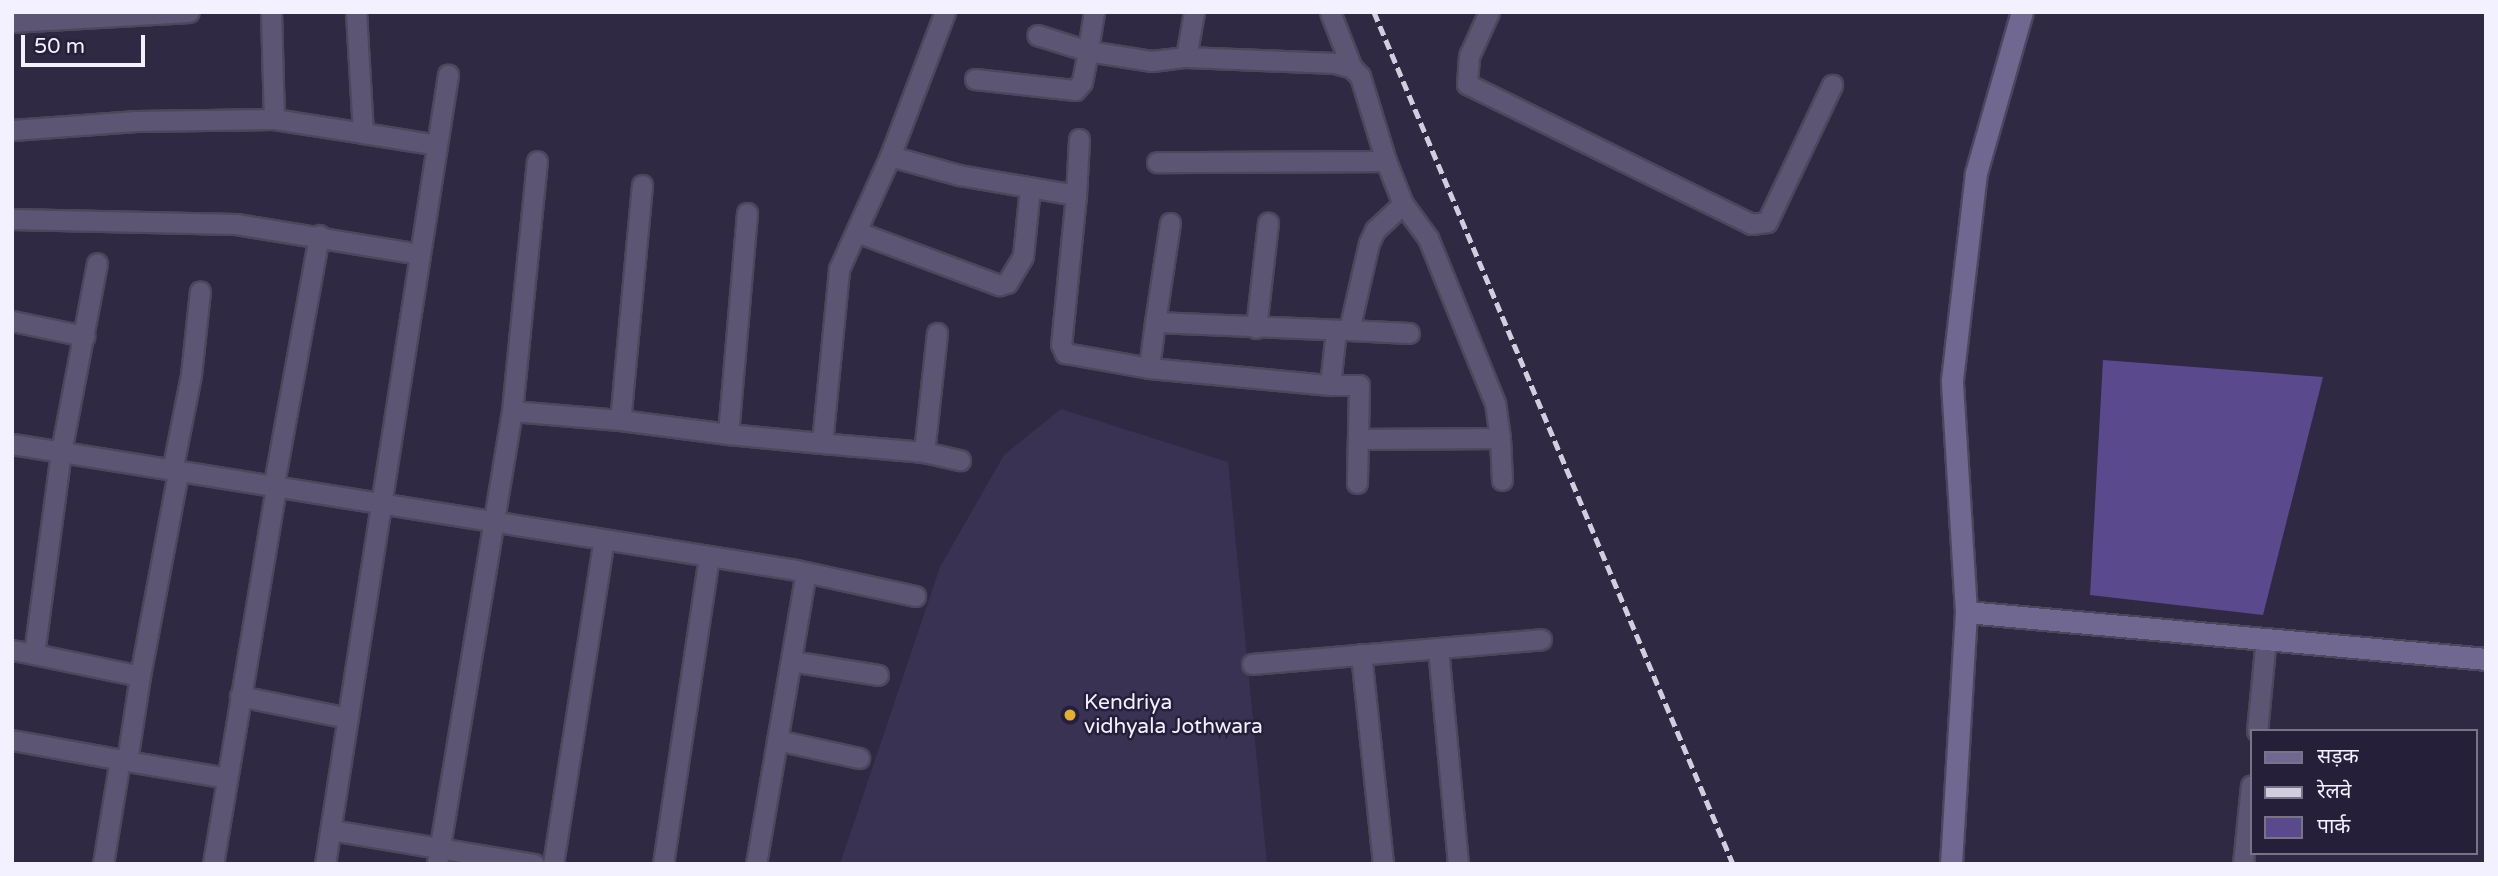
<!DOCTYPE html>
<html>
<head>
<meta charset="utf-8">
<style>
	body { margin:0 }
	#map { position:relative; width:2498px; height:876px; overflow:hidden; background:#2f2944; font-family:"Varela Round","Noto Sans Devanagari",sans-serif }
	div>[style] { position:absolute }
	.built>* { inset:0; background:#393253 }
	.green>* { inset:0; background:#5a498d }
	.roads { filter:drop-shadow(2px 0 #4c475d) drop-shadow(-2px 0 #4c475d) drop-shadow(0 2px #4c475d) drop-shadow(0 -2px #4c475d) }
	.street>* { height:19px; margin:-9.5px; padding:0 9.5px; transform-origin:9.5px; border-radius:9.5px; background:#5c5674 }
	.secondary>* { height:21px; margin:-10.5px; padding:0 10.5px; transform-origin:10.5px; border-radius:10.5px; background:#706890 }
	.rail>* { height:5px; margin-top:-2.5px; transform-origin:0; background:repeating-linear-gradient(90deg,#d2cedf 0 10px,transparent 0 15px) }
	.dots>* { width:19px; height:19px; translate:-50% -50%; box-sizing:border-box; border:4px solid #251f3a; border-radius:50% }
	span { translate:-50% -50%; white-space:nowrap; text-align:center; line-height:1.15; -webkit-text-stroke:5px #251f3a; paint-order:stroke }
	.poi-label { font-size:21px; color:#f3f0ff }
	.left { translate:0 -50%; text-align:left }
	.frame { position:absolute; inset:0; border:14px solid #f3f0ff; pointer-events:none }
	.legend { position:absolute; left:2250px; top:729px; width:228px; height:126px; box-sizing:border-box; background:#251f3a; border:2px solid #777389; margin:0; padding:9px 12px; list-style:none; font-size:21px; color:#f3f0ff }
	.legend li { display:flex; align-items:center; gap:14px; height:35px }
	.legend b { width:35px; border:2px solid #777389 }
	.scale { position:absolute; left:21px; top:35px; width:124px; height:32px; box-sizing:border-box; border:4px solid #f3f0ff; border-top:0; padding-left:9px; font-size:21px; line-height:24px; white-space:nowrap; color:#f3f0ff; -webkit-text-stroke:5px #251f3a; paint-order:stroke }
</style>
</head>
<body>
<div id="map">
	<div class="built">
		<div style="clip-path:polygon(1061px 409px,1228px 462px,1267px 864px,840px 864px,940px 567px,1004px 455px)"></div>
	</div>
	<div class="green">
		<div style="clip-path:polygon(2103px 360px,2323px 377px,2263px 615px,2090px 595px)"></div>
	</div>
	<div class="roads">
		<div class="street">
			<div style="left:271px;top:12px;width:107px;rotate:88.4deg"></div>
			<div style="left:274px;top:119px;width:90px;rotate:8.9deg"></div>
			<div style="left:363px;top:133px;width:121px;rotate:-93.3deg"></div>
			<div style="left:1094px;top:12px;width:39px;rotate:99deg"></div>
			<div style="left:1088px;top:51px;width:65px;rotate:8.9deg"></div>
			<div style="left:1152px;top:61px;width:34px;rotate:-7deg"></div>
			<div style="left:1186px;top:57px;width:149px;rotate:2.3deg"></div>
			<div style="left:1335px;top:63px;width:18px;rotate:16deg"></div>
			<div style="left:1352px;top:68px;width:11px;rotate:45deg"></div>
			<div style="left:1360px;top:76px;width:89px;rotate:73deg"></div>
			<div style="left:1386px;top:161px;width:229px;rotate:179.7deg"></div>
			<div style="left:1330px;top:12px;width:60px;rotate:68.6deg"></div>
			<div style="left:1489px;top:12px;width:48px;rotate:114.4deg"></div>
			<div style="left:1469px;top:56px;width:28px;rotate:94deg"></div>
			<div style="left:1467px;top:84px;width:317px;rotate:26.2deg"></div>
			<div style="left:1751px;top:224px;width:16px;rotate:-7deg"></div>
			<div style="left:1767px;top:222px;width:152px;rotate:-64.6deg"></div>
			<div style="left:12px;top:22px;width:177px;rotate:-3.2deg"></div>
			<div style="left:1186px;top:57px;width:46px;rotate:-79.9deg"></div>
			<div style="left:975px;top:79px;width:101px;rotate:6.3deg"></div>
			<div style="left:1075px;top:90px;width:11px;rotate:-49deg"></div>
			<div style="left:1082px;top:82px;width:32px;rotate:-79deg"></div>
			<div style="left:1088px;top:51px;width:53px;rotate:-162.6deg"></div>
			<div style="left:12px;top:130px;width:125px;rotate:-4.1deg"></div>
			<div style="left:137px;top:121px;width:137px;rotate:-0.8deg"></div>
			<div style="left:363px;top:133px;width:75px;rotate:9.2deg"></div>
			<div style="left:890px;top:156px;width:72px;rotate:15.4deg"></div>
			<div style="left:959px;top:175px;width:119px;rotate:9.7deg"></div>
			<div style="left:1076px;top:195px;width:56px;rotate:-86.9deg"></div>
			<div style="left:642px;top:185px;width:236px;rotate:95.3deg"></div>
			<div style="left:620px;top:420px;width:109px;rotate:7.4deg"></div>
			<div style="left:1076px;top:195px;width:150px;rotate:95.7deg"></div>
			<div style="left:1061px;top:344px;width:10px;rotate:66deg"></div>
			<div style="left:1065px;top:353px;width:85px;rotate:10.1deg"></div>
			<div style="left:1149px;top:368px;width:46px;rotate:-82.6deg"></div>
			<div style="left:747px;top:213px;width:222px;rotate:94.9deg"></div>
			<div style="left:728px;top:434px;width:94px;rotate:5.5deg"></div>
			<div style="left:12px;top:219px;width:224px;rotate:1.3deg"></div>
			<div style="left:236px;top:224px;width:185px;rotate:9.3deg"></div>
			<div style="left:1170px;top:223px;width:100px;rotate:98.6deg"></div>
			<div style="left:1155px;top:322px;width:194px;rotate:2.4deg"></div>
			<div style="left:1349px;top:330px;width:89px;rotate:-77.1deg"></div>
			<div style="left:1369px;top:243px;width:14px;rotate:-65deg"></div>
			<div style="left:1375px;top:230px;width:38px;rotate:-43deg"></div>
			<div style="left:1403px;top:204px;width:46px;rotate:-111.6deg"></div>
			<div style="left:857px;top:232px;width:152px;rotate:20.5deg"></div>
			<div style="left:999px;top:285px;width:8px;rotate:-14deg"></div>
			<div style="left:1007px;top:283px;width:31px;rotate:-59deg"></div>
			<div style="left:1023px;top:256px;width:69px;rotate:-84.2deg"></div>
			<div style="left:12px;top:321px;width:74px;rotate:11.8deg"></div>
			<div style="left:1256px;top:328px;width:106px;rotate:-83.5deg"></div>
			<div style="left:1349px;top:330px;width:60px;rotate:2.9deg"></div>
			<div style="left:937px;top:333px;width:120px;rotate:96.2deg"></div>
			<div style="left:924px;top:452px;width:102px;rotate:-175deg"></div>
			<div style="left:822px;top:443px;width:175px;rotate:-84.4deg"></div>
			<div style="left:839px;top:269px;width:124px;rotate:-65.7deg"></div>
			<div style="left:890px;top:156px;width:154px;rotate:-69.1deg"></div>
			<div style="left:1149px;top:368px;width:182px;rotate:5.4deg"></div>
			<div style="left:1330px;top:385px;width:54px;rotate:-83.7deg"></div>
			<div style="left:1330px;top:385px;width:29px"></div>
			<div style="left:1359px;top:385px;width:98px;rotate:91.2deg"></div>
			<div style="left:512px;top:411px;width:108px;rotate:4.8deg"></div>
			<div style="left:1500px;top:438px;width:42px;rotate:87.3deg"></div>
			<div style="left:1358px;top:439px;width:142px;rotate:-0.4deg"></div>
			<div style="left:1500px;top:438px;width:35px;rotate:-98deg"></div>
			<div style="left:1495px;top:403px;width:178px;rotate:-112.1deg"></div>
			<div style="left:1428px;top:238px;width:42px;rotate:-126.3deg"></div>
			<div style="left:12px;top:444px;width:794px;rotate:9.13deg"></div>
			<div style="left:796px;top:570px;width:122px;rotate:12.3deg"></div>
			<div style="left:924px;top:452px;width:37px;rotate:13deg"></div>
			<div style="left:172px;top:471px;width:98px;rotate:-78.8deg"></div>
			<div style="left:191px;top:375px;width:84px;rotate:-83.9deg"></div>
			<div style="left:273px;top:489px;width:258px;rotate:-79.7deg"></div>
			<div style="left:1438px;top:648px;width:217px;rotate:84.7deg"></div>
			<div style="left:12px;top:650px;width:22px;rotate:10deg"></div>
			<div style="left:34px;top:654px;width:204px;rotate:-82.4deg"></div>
			<div style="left:61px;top:452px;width:192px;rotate:-79.2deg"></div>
			<div style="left:34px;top:654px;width:108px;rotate:11.7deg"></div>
			<div style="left:140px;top:676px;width:208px;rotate:-79.4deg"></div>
			<div style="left:1361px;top:654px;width:211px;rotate:84deg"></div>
			<div style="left:791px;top:661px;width:88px;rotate:9.1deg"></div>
			<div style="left:1252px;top:664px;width:290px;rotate:-4.9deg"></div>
			<div style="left:140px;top:676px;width:86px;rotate:98.7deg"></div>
			<div style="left:127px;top:761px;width:101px;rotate:9.6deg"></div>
			<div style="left:240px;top:696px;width:110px;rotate:11.5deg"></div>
			<div style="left:2257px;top:731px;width:93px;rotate:-84.5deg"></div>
			<div style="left:12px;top:740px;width:117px;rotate:10.3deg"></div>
			<div style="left:777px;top:740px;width:84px;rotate:12.4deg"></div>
			<div style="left:331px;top:830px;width:206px;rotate:9.5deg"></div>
			<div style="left:103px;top:864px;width:106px;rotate:-80.8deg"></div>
			<div style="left:213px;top:864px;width:380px;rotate:-80.5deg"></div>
			<div style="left:325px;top:864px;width:799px;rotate:-81.14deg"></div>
			<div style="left:437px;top:864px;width:459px;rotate:-80.6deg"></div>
			<div style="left:512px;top:411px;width:251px;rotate:-84.3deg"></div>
			<div style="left:553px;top:864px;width:328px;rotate:-81.1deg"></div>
			<div style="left:663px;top:864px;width:310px;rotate:-81.5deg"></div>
			<div style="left:756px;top:864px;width:296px;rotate:-80.3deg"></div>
			<div style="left:2243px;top:864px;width:79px;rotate:-84.2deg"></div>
		</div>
		<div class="secondary">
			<div style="left:1966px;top:612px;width:232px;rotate:-93.5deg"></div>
			<div style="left:1952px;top:380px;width:208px;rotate:-83.4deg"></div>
			<div style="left:1976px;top:173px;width:167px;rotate:-74.1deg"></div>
			<div style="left:1951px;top:864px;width:252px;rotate:-86.6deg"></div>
			<div style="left:1966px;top:612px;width:522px;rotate:5.16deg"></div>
		</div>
	</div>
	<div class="rail">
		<div style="left:1374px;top:12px;width:925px;rotate:67.15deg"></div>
	</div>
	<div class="dots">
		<div style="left:1070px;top:715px;background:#e2af34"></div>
	</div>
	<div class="poi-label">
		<span class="left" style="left:1084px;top:715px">Kendriya<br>vidhyala Jothwara</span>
	</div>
	<div class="frame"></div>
	<ul class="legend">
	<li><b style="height:9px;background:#706890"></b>सड़क</li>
	<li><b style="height:9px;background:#d2cedf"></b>रेलवे</li>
	<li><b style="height:19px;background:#5a498d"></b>पार्क</li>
	</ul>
	<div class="scale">50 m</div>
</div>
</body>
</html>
